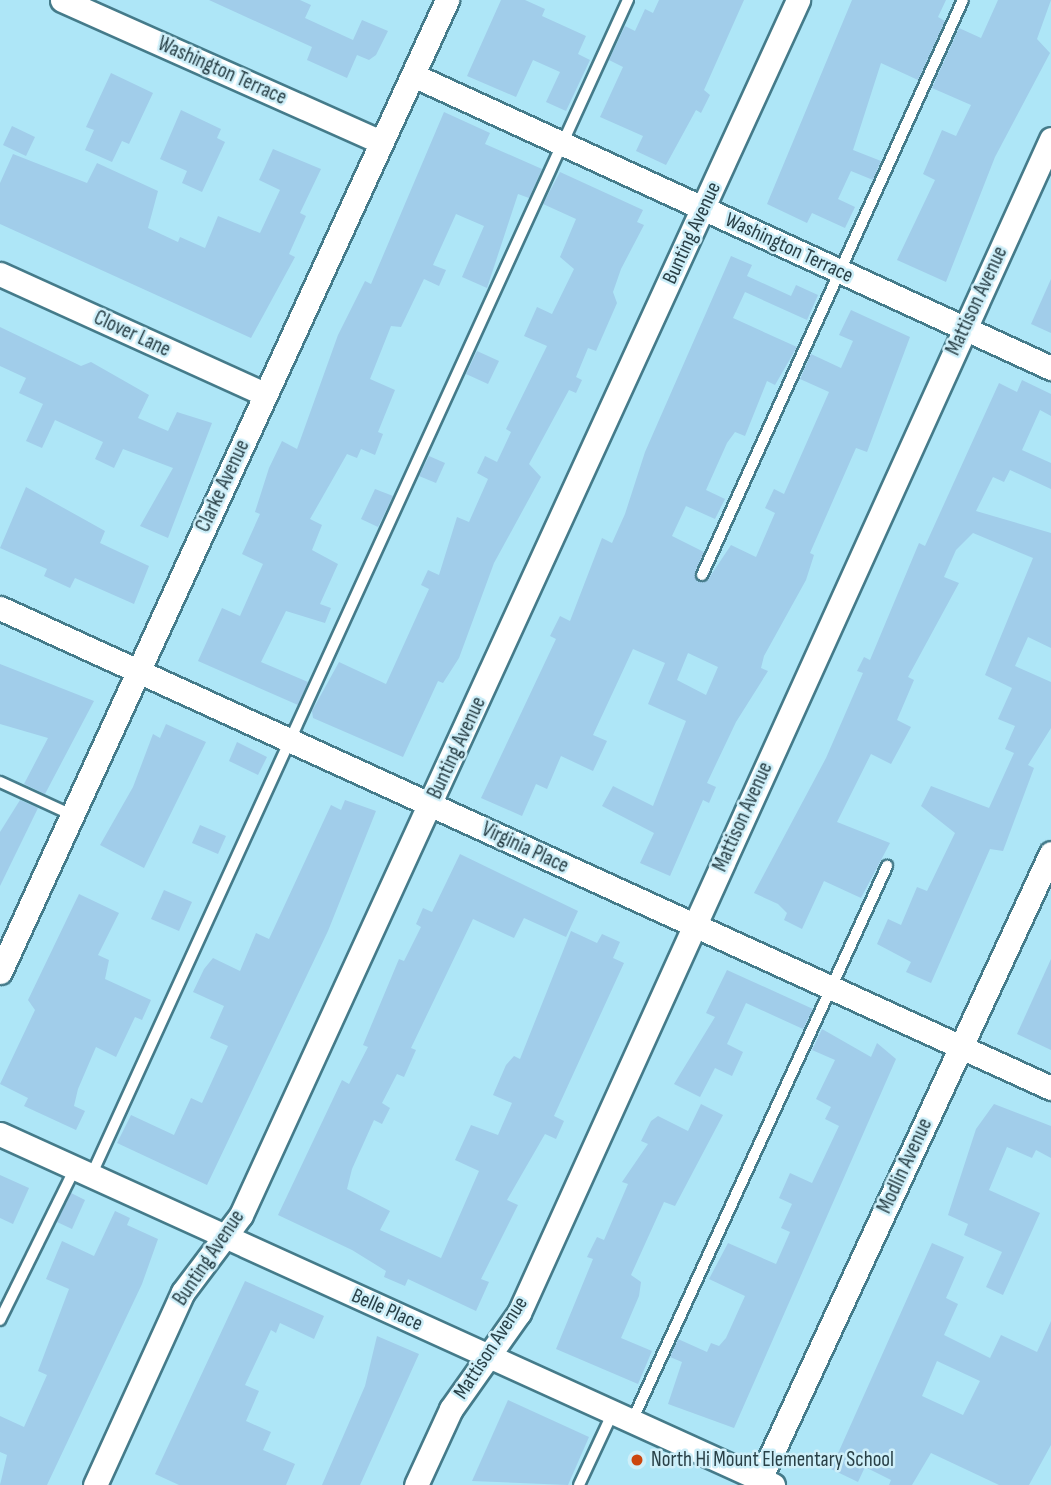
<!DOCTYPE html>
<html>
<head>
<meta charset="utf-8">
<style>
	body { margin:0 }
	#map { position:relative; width:1051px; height:1485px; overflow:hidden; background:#aee6f7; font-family:"Sofia Sans Condensed",sans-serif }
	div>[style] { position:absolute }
	.building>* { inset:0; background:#a1cdea }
	.roads { filter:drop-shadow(2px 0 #457b8a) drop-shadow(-2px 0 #457b8a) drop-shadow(0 2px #457b8a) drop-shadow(0 -2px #457b8a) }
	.service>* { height:10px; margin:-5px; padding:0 5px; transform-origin:5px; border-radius:5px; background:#fff }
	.minor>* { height:23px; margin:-11.5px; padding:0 11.5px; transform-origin:11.5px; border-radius:11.5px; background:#fff }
	.dots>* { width:19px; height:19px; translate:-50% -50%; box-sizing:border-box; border:4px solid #ceeff9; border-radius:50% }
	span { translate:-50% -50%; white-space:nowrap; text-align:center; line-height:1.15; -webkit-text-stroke:5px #ceeff9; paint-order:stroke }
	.street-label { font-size:21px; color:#294047 }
	.poi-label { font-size:21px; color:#294047 }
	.left { translate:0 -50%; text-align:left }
</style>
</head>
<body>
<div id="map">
	<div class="building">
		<div style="clip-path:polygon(209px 0,300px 0,311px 5px,305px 18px,353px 40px,362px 20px,388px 31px,376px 55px,369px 60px,357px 55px,347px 78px,307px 60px,312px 47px)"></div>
		<div style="clip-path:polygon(501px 0,525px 0,545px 9px,542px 16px,586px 36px,578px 54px,590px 60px,566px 111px,546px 102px,560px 72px,533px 60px,516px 97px,467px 76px)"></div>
		<div style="clip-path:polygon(659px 0,744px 0,704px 90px,710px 95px,701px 113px,696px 110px,666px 165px,636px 151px,643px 136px,600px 117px,623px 67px,609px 60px,625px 26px,635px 31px,645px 9px,653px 13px)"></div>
		<div style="clip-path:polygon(852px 0,946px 0,938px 17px,945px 21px,918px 80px,881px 63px,853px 150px,881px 161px,873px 180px,851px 171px,838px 199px,855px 207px,845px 228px,812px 213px,807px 223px,767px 204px)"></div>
		<div style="clip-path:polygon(998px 0,1051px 0,1037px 39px,1050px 53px,995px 157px,946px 282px,897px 260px,935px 180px,923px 174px,942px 130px,956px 136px,971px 105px,932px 88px,959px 28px,981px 38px)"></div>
		<div style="clip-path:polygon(111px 73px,153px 93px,129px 144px,122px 141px,112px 162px,85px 150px,94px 130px,86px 127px)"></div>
		<div style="clip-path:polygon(181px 110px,221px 129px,217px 138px,225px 142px,202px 192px,182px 183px,187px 171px,160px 159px)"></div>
		<div style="clip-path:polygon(444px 112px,490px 133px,485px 144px,542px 169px,529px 198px,518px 194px,487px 288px,462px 277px,484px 226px,456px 214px,433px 265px,446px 270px,439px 286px,424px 279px,401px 327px,391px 326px,370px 379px,395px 390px,378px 432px,383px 434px,375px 455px,361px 449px,357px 458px,347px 454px,310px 519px,322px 525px,312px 550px,338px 564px,320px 604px,331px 608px,325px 623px,286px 611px,261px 662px,308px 682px,298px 705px,198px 661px,222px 608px,240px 616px,263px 564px,242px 554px,260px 514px,255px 512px,269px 468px,282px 441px,297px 449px,338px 335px,365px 281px,371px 284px)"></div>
		<div style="clip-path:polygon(12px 126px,35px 137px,26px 156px,3px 145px)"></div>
		<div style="clip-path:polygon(273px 149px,321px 169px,300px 213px,306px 216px,289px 254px,295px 257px,251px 338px,0 224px,0 183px,13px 154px,87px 183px,97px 163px,158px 191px,148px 228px,178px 242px,180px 237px,205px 248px,218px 216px,260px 233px,280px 190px,259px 180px)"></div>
		<div style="clip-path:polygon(560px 172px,643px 210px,637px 222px,644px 225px,621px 269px,613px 292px,617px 303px,596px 351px,588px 348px,576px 377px,582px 380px,576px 393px,569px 390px,529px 464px,541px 477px,494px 563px,459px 658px,443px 683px,438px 681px,403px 757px,313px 718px,312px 711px,339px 662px,386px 684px,429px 589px,421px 585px,428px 570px,439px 575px,457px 517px,469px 522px,488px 479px,477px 473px,485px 456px,497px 462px,511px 432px,506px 429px,547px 346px,524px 336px,537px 307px,552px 314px,574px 269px,560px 257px,576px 219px,543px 204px)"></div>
		<div style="clip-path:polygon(evenodd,731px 256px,752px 265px,747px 276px,791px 296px,796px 285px,818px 295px,807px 320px,745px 292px,733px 318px,797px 347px,775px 385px,767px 381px,745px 436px,735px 432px,727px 443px,706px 490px,725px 499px,715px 519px,686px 506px,672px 536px,704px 552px,695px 572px,698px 582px,707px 581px,731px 545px,756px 557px,775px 513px,765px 508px,774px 489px,784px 494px,829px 392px,800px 379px,811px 354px,841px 368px,853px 341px,839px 335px,851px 310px,910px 337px,867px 452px,856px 448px,810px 553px,814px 555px,806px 580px,764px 656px,761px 668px,768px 671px,736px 722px,707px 783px,716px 787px,709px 803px,703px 800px,670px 876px,640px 863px,654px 833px,602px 806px,613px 786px,653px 806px,686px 721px,648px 704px,665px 663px,633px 649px,593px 735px,607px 741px,593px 771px,561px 756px,547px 789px,536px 784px,522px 816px,481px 798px,556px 639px,550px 636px,560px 616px,570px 621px,602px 538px,612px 543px,625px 514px,645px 452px,731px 256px,688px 653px,718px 667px,706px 695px,677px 680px,688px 653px)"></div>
		<div style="clip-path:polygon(1051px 279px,1051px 333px,1031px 324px)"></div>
		<div style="clip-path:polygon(0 327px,81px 366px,91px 362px,149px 395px,138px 418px,168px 431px,177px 412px,212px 423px,168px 538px,140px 526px,173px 468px,123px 449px,114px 468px,95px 459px,103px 442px,55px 420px,42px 448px,26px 441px,43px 404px,19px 393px,26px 378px,0 366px)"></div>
		<div style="clip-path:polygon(477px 351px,499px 361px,488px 384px,466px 374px)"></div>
		<div style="clip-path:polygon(1022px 380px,1051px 394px,1051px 416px,1040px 410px,1022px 450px,1051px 463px,1051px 489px,1010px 470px,1004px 482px,993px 477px,976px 511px,1051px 533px,1051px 648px,1028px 637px,1015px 666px,1051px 682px,1051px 728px,1028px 765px,1034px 768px,1003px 851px,990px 849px,931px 983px,906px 972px,911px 962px,877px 944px,888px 919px,901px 925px,917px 887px,927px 891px,955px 833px,921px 806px,931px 786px,989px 808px,1014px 753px,1005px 749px,1015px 726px,998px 719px,1012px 688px,985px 675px,1033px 558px,973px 533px,956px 550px,944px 577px,959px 583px,908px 677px,914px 680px,897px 720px,911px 727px,891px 764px,871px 754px,837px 822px,890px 843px,861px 898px,824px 881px,802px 929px,784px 920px,787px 913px,778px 904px,754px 893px,826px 758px,863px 673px,857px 671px,864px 657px,870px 660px,919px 543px,925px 546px,999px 383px,1017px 392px)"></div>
		<div style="clip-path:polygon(429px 456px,445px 463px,436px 483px,419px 476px)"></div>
		<div style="clip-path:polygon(26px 487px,105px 531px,100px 543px,149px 566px,134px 604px,75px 578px,70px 588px,44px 576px,47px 569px,0 548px)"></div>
		<div style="clip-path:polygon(375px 489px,393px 496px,378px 527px,361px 519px)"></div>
		<div style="clip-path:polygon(0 664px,94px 701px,45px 794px,24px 784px,48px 738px,0 724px)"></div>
		<div style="clip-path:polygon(166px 724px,206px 742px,144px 868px,100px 845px,133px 787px,153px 734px,160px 738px)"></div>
		<div style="clip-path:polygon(237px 742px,267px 757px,258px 775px,229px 761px)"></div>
		<div style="clip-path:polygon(20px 800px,38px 808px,0 886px,0 832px)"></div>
		<div style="clip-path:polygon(345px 800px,376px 811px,328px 931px,207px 1185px,117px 1143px,131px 1115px,174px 1135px,191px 1098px,202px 1103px,228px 1046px,210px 1038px,224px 1006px,193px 992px,204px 969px,213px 958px,240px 971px,256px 933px,269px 939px,331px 805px,341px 810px)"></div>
		<div style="clip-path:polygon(200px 825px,226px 836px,218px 854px,192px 843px)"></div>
		<div style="clip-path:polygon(460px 854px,578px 911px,566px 937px,524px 918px,514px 938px,473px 919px,411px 1048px,416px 1050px,404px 1077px,397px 1074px,382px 1103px,390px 1108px,382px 1124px,374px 1120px,352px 1169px,347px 1189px,390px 1211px,380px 1230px,441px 1258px,479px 1171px,455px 1160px,471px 1125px,498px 1135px,512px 1103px,493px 1095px,506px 1065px,514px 1056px,520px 1059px,571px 931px,597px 943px,602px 934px,620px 942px,613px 958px,624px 963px,554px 1116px,564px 1121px,556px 1139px,545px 1134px,507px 1200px,518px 1205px,481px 1279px,489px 1282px,476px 1311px,408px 1279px,405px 1286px,384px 1277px,386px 1271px,352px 1250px,278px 1215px,342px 1080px,349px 1084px,368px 1047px,363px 1045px,399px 959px,404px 961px,421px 927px,416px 924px,423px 908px,432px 912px)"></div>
		<div style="clip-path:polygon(164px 890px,192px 902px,179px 931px,151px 919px)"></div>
		<div style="clip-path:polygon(79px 894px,119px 913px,98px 955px,109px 960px,105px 979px,151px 1000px,142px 1020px,135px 1017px,116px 1057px,96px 1047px,78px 1089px,74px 1106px,85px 1111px,76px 1130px,24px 1106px,28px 1098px,0 1084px,35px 1010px,28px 1000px)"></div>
		<div style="clip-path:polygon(1051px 959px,1051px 1050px,1017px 1034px)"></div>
		<div style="clip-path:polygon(727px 970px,813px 1009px,803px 1029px,746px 1003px,727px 1044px,743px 1052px,732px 1076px,715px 1068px,700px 1097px,674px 1084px,715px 1017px,706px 1013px)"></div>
		<div style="clip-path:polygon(822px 1029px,871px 1057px,877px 1043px,896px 1059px,734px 1428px,668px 1404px,682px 1362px,670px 1357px,678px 1339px,707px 1352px,711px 1343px,719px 1346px,726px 1338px,745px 1296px,709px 1279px,728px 1243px,776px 1264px,790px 1232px,781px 1228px,792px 1204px,779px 1198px,790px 1173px,812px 1183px,839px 1126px,825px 1119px,831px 1107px,816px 1099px,835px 1060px,812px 1050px)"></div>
		<div style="clip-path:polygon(701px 1104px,723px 1115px,675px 1206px,664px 1202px,631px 1275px,641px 1282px,639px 1296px,621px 1338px,652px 1351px,638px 1384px,556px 1349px,593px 1259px,587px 1257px,597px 1237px,604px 1240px,628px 1184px,622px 1182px,648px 1144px,641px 1141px,651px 1121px,658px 1116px,688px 1131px)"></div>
		<div style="clip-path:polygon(994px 1104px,1051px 1126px,1051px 1158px,1036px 1150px,1032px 1158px,1007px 1147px,989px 1190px,1040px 1213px,1003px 1295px,986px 1287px,1002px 1252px,964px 1235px,968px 1224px,948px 1215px,976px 1129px)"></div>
		<div style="clip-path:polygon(0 1175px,29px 1188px,13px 1224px,0 1218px)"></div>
		<div style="clip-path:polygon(71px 1193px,85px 1200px,72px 1229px,57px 1222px)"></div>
		<div style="clip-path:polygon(115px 1211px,130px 1218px,127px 1225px,158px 1239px,142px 1284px,47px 1485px,0 1485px,7px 1455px,0 1452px,0 1416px,24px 1427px,47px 1375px,38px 1371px,69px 1289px,46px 1279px,62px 1241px,94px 1256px)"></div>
		<div style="clip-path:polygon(evenodd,932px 1243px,964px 1257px,946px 1298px,958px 1304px,944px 1335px,990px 1358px,1001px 1335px,1037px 1352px,1051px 1321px,1051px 1445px,1029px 1485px,999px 1485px,931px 1453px,912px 1485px,889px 1485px,891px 1480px,865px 1467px,858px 1482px,831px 1469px,932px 1243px,937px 1361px,980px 1381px,963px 1415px,922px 1396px,937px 1361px)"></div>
		<div style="clip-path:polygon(245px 1281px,324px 1316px,314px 1339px,280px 1323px,276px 1333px,271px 1330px,245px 1385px,259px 1391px,246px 1421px,271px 1432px,263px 1450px,295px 1464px,286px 1485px,179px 1485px,155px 1474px)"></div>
		<div style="clip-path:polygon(377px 1336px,419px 1354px,360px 1485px,322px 1485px,365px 1386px)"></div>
		<div style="clip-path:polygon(508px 1400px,589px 1437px,568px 1485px,472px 1481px)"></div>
	</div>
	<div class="roads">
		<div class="service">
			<div style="left:702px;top:575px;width:631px;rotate:-65.59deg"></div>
			<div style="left:0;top:782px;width:79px;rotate:24.6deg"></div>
			<div style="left:91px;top:1176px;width:1293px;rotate:-65.46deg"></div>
			<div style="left:0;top:1320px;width:169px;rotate:-63.7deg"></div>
			<div style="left:632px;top:1421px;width:611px;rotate:-65.32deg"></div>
			<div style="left:579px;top:1485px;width:81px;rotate:-65deg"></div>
		</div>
		<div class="minor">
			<div style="left:62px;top:0;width:349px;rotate:24deg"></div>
			<div style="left:413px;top:75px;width:702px;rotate:24.67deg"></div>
			<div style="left:0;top:274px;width:291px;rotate:24.4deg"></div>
			<div style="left:0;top:608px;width:1155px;rotate:24.55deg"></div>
			<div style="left:0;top:972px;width:1070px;rotate:-65.3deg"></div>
			<div style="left:0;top:1134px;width:849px;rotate:24.42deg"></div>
			<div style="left:760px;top:1479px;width:690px;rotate:-65.07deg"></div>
			<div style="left:95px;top:1485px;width:212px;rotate:-65.5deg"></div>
			<div style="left:183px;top:1292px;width:96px;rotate:-53deg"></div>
			<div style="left:241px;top:1215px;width:1337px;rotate:-65.37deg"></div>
			<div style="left:416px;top:1485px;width:84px;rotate:-65.3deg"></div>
			<div style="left:451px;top:1409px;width:118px;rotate:-54.7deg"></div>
			<div style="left:519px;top:1313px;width:1289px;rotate:-65.62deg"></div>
		</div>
	</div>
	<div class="dots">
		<div style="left:637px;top:1460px;background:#cc460e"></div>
	</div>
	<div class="street-label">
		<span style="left:222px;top:71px;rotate:24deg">Washington Terrace</span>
		<span style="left:692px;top:233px;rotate:-65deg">Bunting Avenue</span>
		<span style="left:789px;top:248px;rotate:25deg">Washington Terrace</span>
		<span style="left:977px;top:301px;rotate:-65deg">Mattison Avenue</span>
		<span style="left:132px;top:334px;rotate:25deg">Clover Lane</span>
		<span style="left:223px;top:486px;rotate:-65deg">Clarke Avenue</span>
		<span style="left:457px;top:748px;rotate:-65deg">Bunting Avenue</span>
		<span style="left:743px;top:817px;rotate:-66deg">Mattison Avenue</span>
		<span style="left:525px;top:848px;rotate:25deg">Virginia Place</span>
		<span style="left:905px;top:1166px;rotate:-65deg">Modlin Avenue</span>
		<span style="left:209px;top:1258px;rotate:-56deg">Bunting Avenue</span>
		<span style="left:387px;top:1310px;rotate:24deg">Belle Place</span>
		<span style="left:491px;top:1348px;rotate:-57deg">Mattison Avenue</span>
	</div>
	<div class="poi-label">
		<span class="left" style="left:651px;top:1460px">North Hi Mount Elementary School</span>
	</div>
</div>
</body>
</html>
